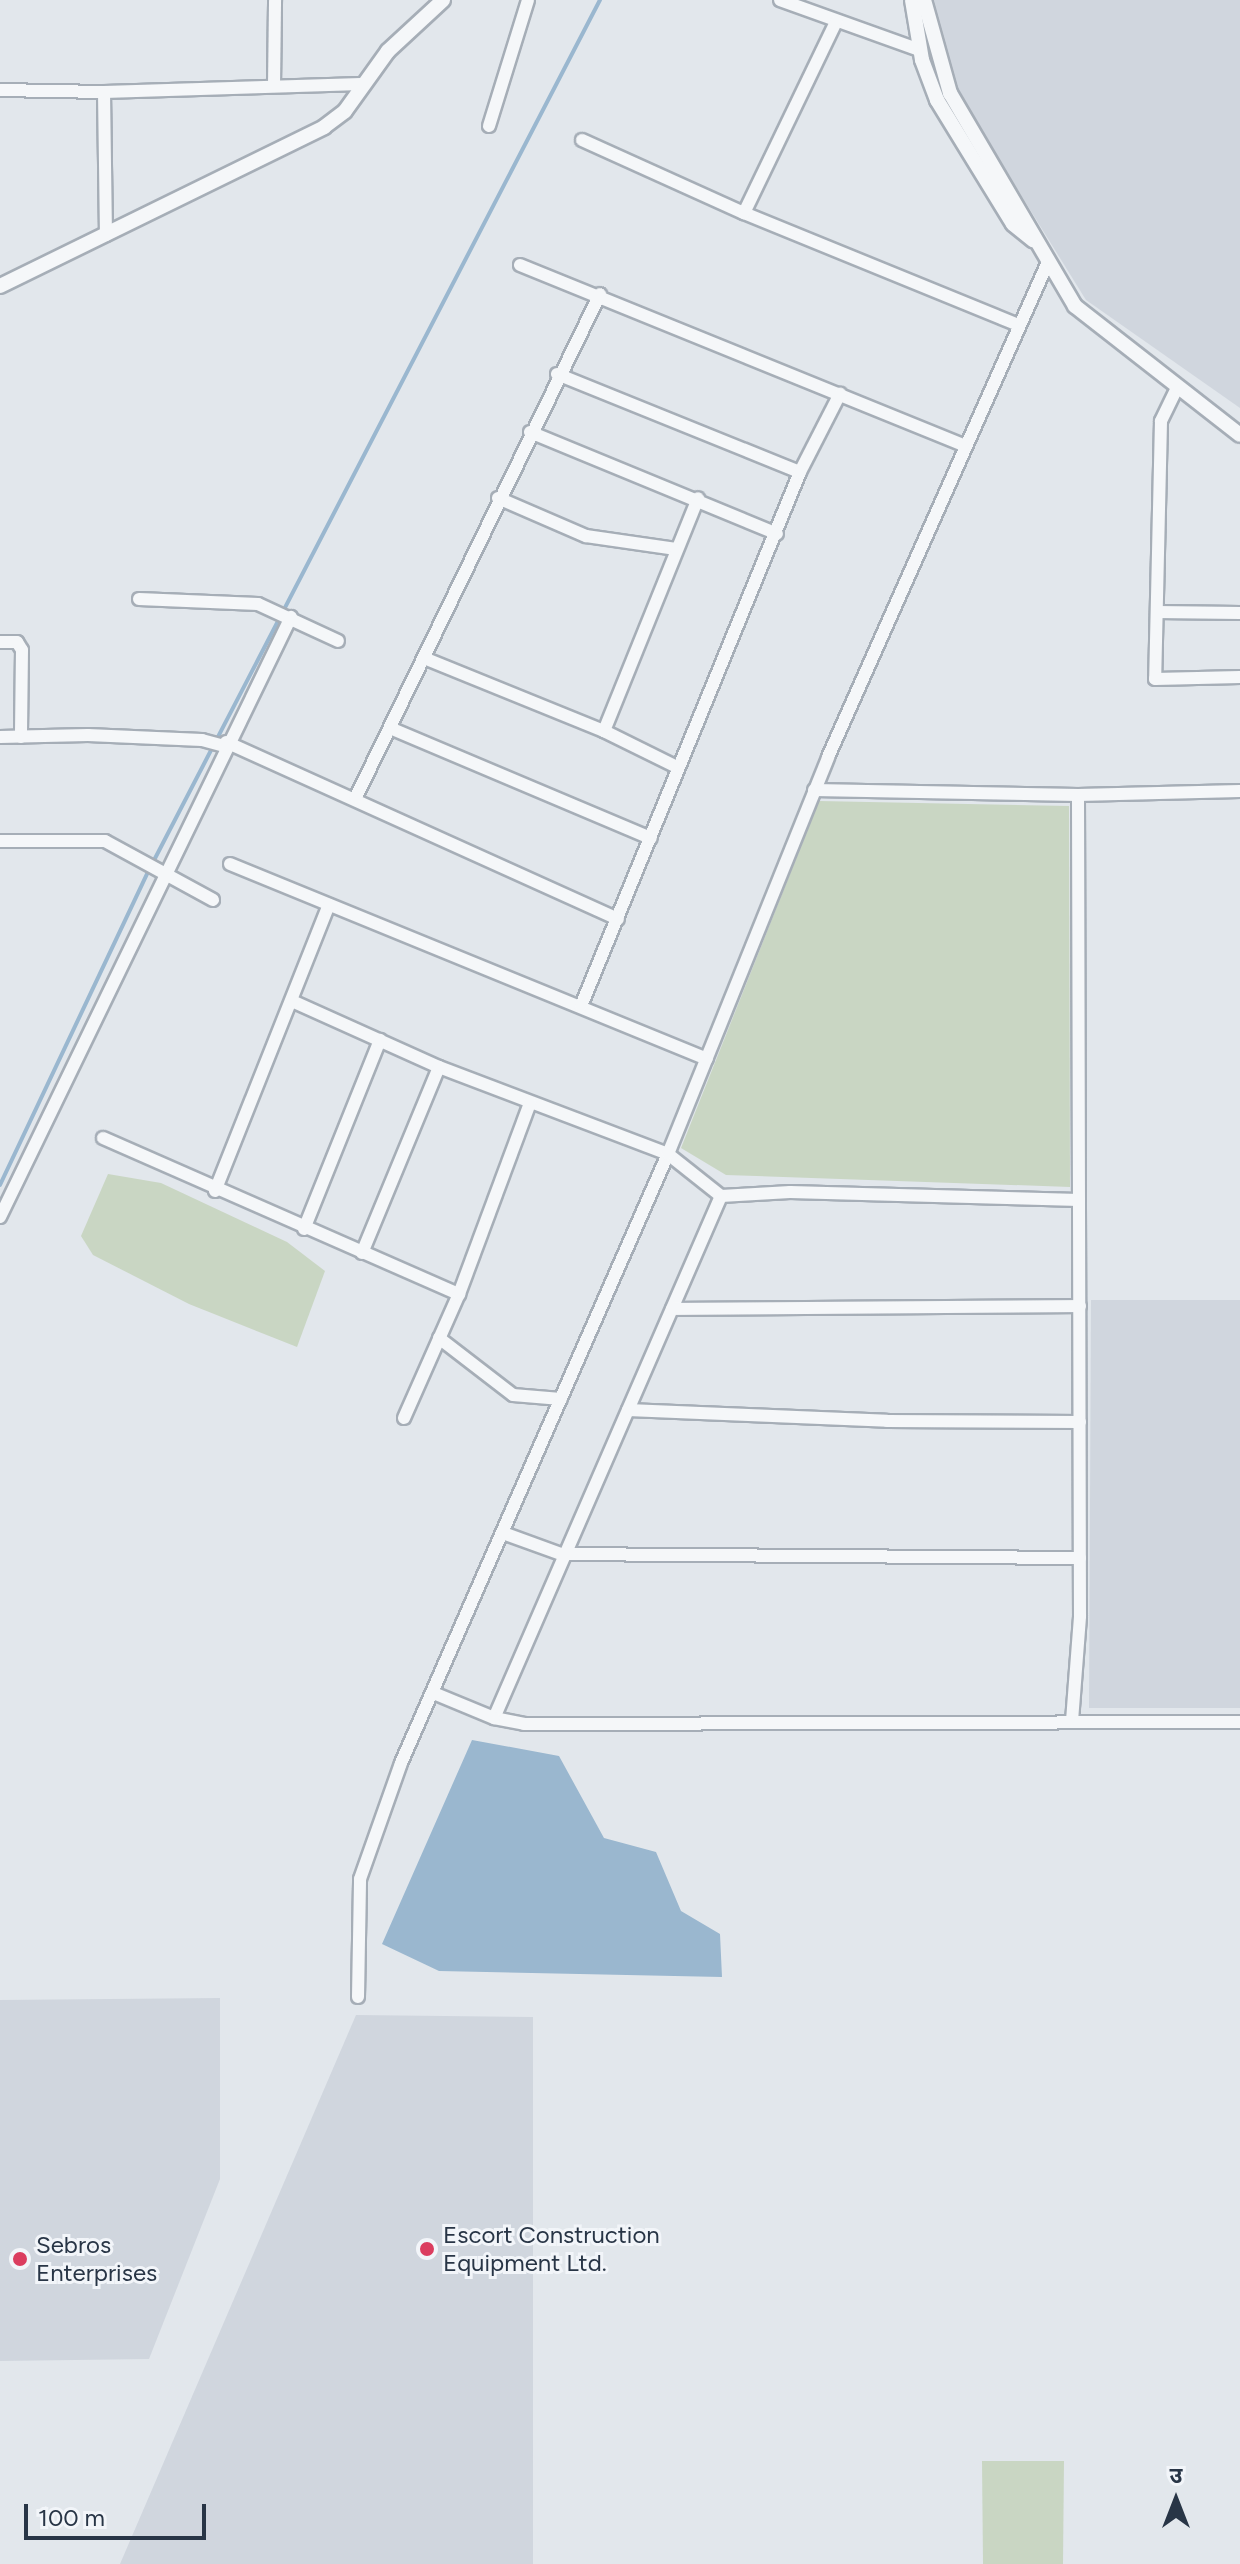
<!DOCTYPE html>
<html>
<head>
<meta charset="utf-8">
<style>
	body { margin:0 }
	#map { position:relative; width:1240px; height:2564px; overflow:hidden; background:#e2e7ec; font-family:Figtree,"Noto Sans Devanagari",sans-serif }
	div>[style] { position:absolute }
	.built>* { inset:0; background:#d0d6de }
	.green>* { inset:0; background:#c9d6c3 }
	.water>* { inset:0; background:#9ab7cf }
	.stream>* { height:4px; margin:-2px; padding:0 2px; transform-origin:2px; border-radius:2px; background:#9ab7cf }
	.roads { filter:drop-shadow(2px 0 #a6aeb7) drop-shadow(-2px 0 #a6aeb7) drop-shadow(0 2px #a6aeb7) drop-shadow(0 -2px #a6aeb7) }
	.minor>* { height:12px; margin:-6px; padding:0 6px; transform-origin:6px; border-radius:6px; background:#f5f7f9 }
	.tertiary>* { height:14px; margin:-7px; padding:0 7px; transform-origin:7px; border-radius:7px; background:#f5f7f9 }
	.dots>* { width:22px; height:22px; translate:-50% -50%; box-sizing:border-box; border:4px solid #f2f5f9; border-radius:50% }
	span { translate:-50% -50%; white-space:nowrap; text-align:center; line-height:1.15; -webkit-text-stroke:6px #f2f5f9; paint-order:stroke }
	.poi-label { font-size:24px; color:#283546 }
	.left { translate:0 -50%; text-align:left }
	.north { position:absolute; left:1136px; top:2460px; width:80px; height:80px; -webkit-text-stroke:6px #f2f5f9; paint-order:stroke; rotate:0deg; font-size:22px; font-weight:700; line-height:32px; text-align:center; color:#283546 }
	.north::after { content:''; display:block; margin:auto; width:28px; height:36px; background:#283546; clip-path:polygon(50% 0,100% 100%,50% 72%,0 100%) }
	.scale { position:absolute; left:24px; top:2504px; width:182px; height:36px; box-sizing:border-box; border:4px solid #283546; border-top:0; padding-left:10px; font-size:24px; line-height:28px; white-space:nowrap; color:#283546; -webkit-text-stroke:6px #f2f5f9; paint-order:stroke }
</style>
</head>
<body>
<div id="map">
	<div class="built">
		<div style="clip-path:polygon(934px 0,1240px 0,1240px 408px,1086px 300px,944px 71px)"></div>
		<div style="clip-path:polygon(1091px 1300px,1240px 1300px,1240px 1708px,1089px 1708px)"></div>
		<div style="clip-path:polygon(220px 1998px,220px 2179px,149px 2359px,0 2361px,0 2000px)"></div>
		<div style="clip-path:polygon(356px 2015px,533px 2017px,533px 2564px,120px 2564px)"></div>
	</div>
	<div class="green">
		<div style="clip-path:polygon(819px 801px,1069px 806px,1070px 1187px,726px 1175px,681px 1148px)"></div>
		<div style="clip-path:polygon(108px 1174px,161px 1183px,287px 1242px,325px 1271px,297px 1347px,189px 1304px,93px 1255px,81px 1236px)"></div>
		<div style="clip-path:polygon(982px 2461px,1064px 2461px,1063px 2564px,983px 2564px)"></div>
	</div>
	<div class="water">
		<div style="clip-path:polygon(472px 1740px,559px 1756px,604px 1838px,656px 1852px,681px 1911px,720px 1934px,722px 1977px,439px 1971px,382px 1944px)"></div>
	</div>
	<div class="stream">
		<div style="left:0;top:1185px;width:351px;rotate:-64.7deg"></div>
		<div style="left:150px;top:868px;width:978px;rotate:-62.6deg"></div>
	</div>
	<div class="roads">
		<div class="minor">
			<div style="left:780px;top:0;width:149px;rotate:19.7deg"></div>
			<div style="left:274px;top:86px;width:86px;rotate:-89.3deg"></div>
			<div style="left:0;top:90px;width:104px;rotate:1.1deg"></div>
			<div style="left:104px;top:92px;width:143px;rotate:89.2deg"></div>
			<div style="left:104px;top:92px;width:257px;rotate:-1.8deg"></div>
			<div style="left:489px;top:126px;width:132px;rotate:-72.8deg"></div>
			<div style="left:582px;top:140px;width:178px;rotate:24.3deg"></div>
			<div style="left:744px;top:213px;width:297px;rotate:22.2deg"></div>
			<div style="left:744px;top:213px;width:212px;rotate:-64.3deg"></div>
			<div style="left:520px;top:265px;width:479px;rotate:22.1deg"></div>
			<div style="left:557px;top:374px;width:262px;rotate:22deg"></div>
			<div style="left:1177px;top:388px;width:37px;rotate:116deg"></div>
			<div style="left:1161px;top:421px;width:258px;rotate:91.3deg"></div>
			<div style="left:1155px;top:679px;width:85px;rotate:-1.3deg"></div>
			<div style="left:530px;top:432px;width:267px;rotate:22.4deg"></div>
			<div style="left:498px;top:498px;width:96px;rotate:23.4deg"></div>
			<div style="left:586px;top:536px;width:91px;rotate:8.2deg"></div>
			<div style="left:139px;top:599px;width:119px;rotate:2.4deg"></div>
			<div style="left:258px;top:604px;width:88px;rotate:24.8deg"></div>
			<div style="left:1157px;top:612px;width:83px;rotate:0.7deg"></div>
			<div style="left:0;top:642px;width:17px"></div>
			<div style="left:17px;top:642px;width:9px;rotate:58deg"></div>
			<div style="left:22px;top:650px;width:87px;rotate:90.7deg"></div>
			<div style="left:424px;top:658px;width:194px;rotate:22.1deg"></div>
			<div style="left:604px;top:731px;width:81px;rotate:26.3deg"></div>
			<div style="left:390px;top:728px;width:283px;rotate:22.9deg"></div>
			<div style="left:604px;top:731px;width:251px;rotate:-68deg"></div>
			<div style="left:0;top:737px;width:88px;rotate:-1.3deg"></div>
			<div style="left:88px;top:735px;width:114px;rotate:2.5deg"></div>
			<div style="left:202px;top:740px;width:23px;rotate:15deg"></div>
			<div style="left:226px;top:742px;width:430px;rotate:24.3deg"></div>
			<div style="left:814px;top:790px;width:264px;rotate:1.1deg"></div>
			<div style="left:1078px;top:795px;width:162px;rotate:-1.4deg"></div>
			<div style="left:356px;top:797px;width:559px;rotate:-64.12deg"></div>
			<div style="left:0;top:841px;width:105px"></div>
			<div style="left:105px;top:841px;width:123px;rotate:28.6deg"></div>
			<div style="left:230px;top:864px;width:515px;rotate:22.23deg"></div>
			<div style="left:292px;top:1001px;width:161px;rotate:24.2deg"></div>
			<div style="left:439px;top:1067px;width:245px;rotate:20.8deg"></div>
			<div style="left:668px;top:1154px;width:68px;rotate:38.4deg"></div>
			<div style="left:581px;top:1006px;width:577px;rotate:-67.7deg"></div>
			<div style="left:800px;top:472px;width:88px;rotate:-62.9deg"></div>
			<div style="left:103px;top:1138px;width:389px;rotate:23.7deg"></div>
			<div style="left:215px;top:1191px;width:308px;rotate:-68.3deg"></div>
			<div style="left:1079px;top:1200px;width:289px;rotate:-178.4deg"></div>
			<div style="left:790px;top:1192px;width:69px;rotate:176.7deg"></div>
			<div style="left:721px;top:1196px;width:569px;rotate:113.5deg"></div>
			<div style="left:494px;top:1718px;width:31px;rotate:11deg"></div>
			<div style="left:524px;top:1724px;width:716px;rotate:-0.16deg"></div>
			<div style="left:0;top:1217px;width:667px;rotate:-64.13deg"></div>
			<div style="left:304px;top:1229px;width:204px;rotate:-68.1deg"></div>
			<div style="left:362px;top:1253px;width:201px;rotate:-67.5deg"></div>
			<div style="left:672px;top:1309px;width:408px;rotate:-0.4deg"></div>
			<div style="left:439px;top:1338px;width:93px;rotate:37.6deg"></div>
			<div style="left:513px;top:1395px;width:48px;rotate:4.8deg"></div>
			<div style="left:628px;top:1410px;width:259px;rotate:2.4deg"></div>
			<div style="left:887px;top:1421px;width:193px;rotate:0.3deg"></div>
			<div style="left:404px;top:1418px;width:136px;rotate:-66.1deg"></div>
			<div style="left:459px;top:1294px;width:204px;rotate:-69.6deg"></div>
			<div style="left:503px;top:1533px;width:62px;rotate:19.9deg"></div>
			<div style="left:561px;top:1554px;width:519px;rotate:0.44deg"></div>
			<div style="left:436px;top:1694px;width:63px;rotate:22.5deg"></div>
			<div style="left:1072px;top:1721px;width:105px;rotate:-85.6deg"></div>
			<div style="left:1080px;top:1616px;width:821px;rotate:-90.14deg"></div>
			<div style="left:358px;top:1997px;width:118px;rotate:-89deg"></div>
			<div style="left:360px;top:1879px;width:123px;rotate:-70.5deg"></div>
			<div style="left:401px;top:1763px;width:665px;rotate:-66.33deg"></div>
			<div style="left:668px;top:1154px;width:428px;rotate:-68deg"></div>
			<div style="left:828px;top:757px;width:542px;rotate:-66.04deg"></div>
		</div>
		<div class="tertiary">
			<div style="left:912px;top:0;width:61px;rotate:80.5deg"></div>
			<div style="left:922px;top:60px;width:43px;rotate:69.4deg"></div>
			<div style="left:937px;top:100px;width:145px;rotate:58.5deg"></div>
			<div style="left:1013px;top:224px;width:26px;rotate:39deg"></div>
			<div style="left:924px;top:0;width:97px;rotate:74.4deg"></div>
			<div style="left:950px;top:93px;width:247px;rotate:59.6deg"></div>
			<div style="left:1075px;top:306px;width:209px;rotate:38deg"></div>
			<div style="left:0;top:286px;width:361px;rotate:-26.1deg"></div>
			<div style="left:324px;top:127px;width:26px;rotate:-37deg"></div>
			<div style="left:345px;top:111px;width:74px;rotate:-54.4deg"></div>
			<div style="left:388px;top:51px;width:75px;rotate:-42.8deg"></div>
		</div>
	</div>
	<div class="dots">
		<div style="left:427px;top:2249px;background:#db3d5f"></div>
		<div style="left:20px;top:2259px;background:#db3d5f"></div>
	</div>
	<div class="poi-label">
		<span class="left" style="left:443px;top:2249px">Escort Construction<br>Equipment Ltd.</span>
		<span class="left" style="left:36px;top:2259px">Sebros<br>Enterprises</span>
	</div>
	<div class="north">उ</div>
	<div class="scale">100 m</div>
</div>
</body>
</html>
